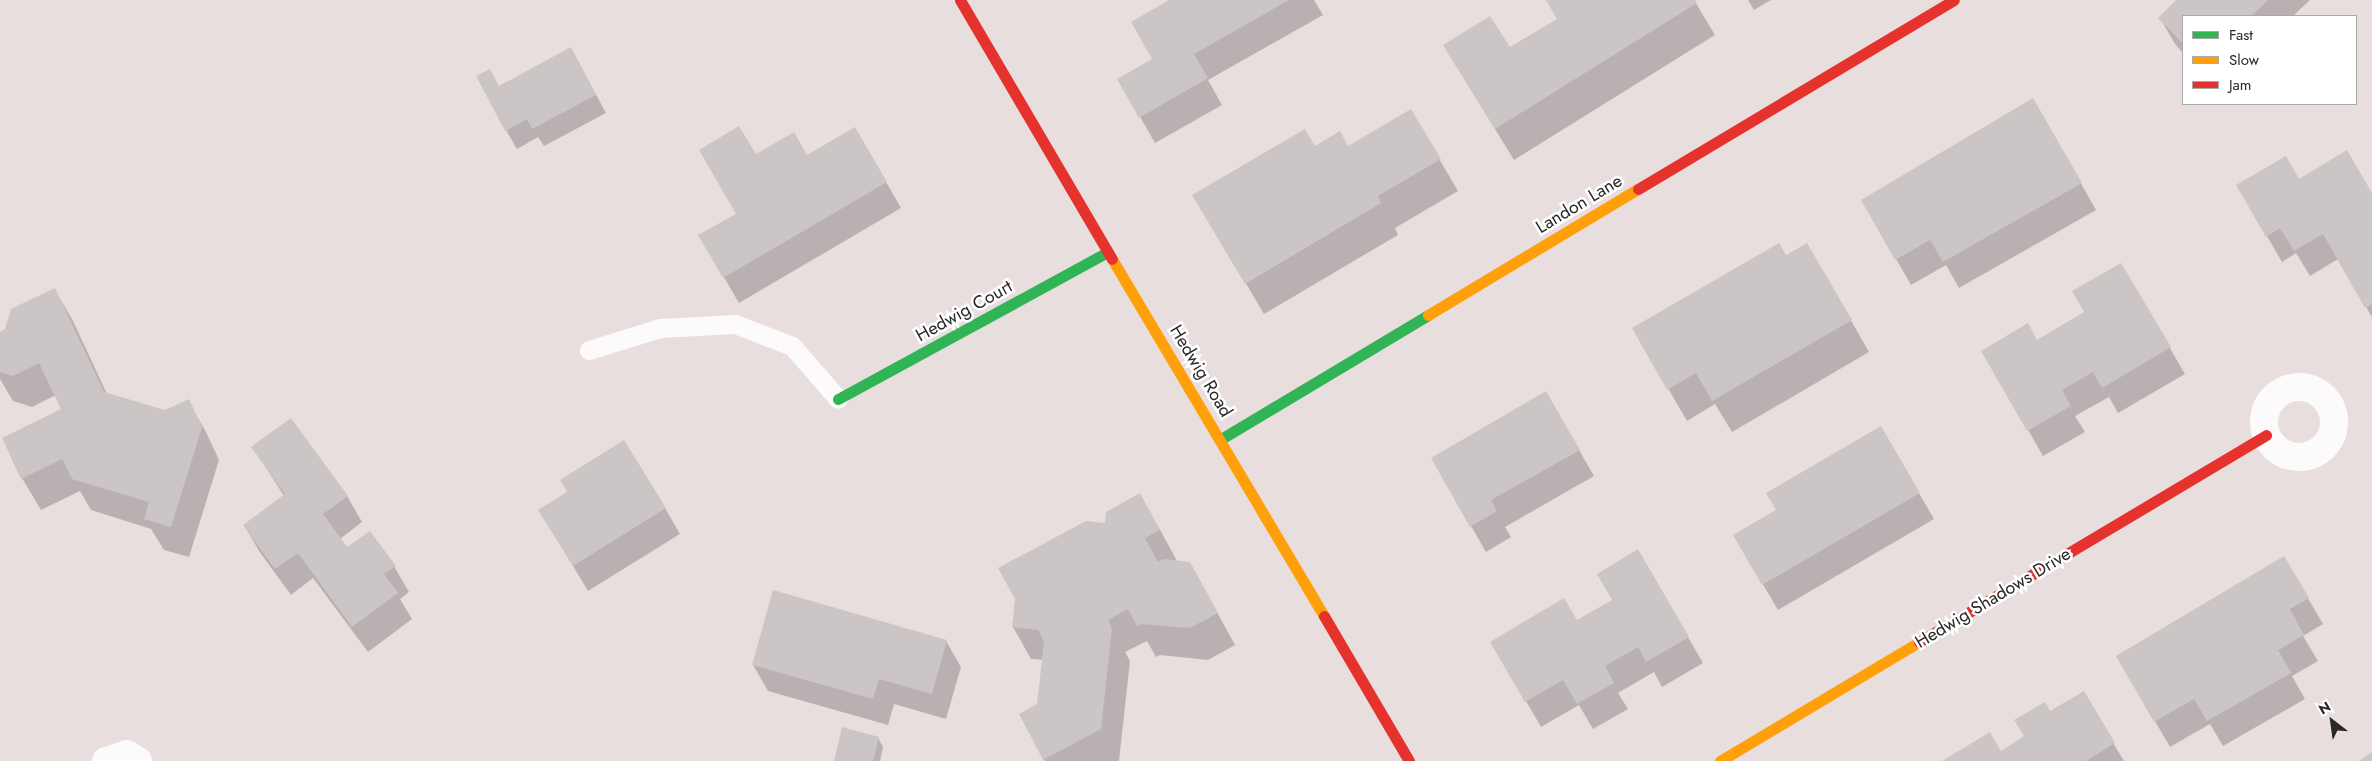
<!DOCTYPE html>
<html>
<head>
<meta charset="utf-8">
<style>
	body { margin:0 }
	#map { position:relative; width:2372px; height:761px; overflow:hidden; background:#e8dede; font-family:Jost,sans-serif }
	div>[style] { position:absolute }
	.shadow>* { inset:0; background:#0003 }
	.building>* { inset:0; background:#ccc5c5 }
	.lane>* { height:19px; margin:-9.5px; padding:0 9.5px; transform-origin:9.5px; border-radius:9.5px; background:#fcfafa }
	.street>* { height:28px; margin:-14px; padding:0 14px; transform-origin:14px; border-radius:14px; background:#fcfafa }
	.street>.ring { margin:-14px; padding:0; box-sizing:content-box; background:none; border:28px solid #fcfafa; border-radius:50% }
	.fast>* { height:11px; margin:-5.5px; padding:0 5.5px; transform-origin:5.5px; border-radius:5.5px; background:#30b455 }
	.slow>* { height:11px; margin:-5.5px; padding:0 5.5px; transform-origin:5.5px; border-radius:5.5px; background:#ff9f0a }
	.jam>* { height:11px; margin:-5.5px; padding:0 5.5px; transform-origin:5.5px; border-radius:5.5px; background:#e5322d }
	span { translate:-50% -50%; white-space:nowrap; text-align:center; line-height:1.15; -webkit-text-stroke:5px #fff; paint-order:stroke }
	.street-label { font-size:18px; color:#292929 }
	.legend { position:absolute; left:2182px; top:15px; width:175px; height:90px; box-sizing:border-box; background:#fff; border:1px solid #a9a9a9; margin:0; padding:6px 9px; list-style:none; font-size:15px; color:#292929 }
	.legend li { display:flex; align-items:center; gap:10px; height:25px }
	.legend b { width:25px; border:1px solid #a9a9a9 }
	.north { position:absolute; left:2307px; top:696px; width:50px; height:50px; -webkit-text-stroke:4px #fff; paint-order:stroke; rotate:330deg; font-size:14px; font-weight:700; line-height:20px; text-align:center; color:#292929 }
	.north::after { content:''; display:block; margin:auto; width:18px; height:22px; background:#292929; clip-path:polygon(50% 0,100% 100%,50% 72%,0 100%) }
</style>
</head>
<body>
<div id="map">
	<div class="shadow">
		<div style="clip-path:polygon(1172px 0,1314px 0,1323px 15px,1208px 80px,1222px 105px,1155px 143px,1119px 80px,1153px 60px)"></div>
		<div style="clip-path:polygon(1547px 0,1694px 0,1715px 35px,1514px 160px,1444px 46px,1509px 49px,1558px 20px)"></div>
		<div style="clip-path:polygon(1748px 0,1771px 0,1754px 10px)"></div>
		<div style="clip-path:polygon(2178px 0,2310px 0,2293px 16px,2183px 16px,2183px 53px,2175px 44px,2160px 18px)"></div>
		<div style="clip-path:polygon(581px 67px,606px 113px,544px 146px,538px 137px,517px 149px,506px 130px,499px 87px)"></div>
		<div style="clip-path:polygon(2033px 99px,2096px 210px,1959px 288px,1946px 265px,1911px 285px,1863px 201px)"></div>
		<div style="clip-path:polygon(1411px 111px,1458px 191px,1395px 228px,1398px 235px,1264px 314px,1212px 226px,1314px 148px,1348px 148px)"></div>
		<div style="clip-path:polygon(855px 128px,901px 208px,739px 303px,700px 236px,738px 214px,755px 156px,807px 157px)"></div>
		<div style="clip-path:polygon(2299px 180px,2372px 196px,2372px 317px,2338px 259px,2310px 276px,2296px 253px,2282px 262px,2238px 186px)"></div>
		<div style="clip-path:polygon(1807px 244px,1869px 352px,1732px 432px,1715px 404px,1687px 421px,1633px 328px,1786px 257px)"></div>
		<div style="clip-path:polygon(2121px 264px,2185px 374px,2118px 413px,2109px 397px,2075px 416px,2085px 432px,2043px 456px,1983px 351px,2037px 341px,2086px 312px)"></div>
		<div style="clip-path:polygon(55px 290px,73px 321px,107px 394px,166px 412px,188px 401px,206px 432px,219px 460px,189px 557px,164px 550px,151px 529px,91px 510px,80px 491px,41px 510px,22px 478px,62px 410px,56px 395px,32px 407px,13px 401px,0 379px,0 333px)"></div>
		<div style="clip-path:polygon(1546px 393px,1594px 476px,1505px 527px,1511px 537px,1486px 552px,1432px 458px)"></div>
		<div style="clip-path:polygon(1881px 428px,1934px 519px,1778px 610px,1734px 535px,1778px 510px)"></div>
		<div style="clip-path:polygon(253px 447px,347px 496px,362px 522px,340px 539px,347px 549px,394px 566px,409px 592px,400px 599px,412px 619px,368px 652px,313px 578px,291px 595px,259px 551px,244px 525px,284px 496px)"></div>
		<div style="clip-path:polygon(569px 493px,665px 508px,680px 534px,588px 591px,540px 511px)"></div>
		<div style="clip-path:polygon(1158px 526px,1177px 561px,1190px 563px,1235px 645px,1208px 660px,1160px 655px,1156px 657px,1147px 641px,1125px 652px,1130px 661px,1119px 761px,1045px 761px,1020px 715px,1039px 705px,1044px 660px,1031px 659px,1013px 627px)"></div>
		<div style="clip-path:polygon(1638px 551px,1703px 663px,1662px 687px,1654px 672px,1618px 693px,1628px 709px,1593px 729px,1579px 705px,1541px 727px,1492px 642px,1577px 622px,1614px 600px)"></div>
		<div style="clip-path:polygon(2284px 557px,2323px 624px,2303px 636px,2318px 661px,2292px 676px,2305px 699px,2223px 746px,2210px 724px,2170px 747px,2117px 656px)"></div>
		<div style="clip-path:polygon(946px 641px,961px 667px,946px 719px,894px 704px,888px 725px,768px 691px,753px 665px)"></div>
		<div style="clip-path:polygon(2083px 693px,2124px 761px,1945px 761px,2000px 752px,2025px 737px,2050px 713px)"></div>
		<div style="clip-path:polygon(878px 738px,883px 747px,880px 761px,835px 761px)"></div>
	</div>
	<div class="building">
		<div style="clip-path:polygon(1169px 0,1289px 0,1194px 54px,1208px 78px,1139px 118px,1117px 79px,1152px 59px,1131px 22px)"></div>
		<div style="clip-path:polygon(1546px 0,1695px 0,1697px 3px,1495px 129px,1443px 45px,1490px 16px,1510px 47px,1557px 19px)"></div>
		<div style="clip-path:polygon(2176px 0,2268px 0,2251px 16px,2183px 16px,2183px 44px,2158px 18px)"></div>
		<div style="clip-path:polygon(571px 47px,596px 95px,532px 129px,527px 119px,505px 131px,476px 76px,490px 69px,499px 86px)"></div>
		<div style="clip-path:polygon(2033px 98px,2082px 183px,1943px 262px,1930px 240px,1895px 260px,1861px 200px)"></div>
		<div style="clip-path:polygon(1411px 109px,1441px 159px,1378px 196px,1381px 203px,1245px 284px,1192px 195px,1305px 129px,1315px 146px,1340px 131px,1348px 146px)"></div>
		<div style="clip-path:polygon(739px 126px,756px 154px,794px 132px,807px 155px,855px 127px,887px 182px,723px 278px,698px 235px,736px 214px,699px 150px)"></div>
		<div style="clip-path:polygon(2347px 150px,2372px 193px,2372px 304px,2365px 308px,2323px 234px,2294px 251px,2280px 228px,2266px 237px,2236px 185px,2286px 156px,2299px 179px)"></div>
		<div style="clip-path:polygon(1779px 243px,1786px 255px,1807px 243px,1852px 320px,1712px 401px,1696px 373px,1667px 390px,1632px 328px)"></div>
		<div style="clip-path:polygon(2121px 263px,2171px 347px,2102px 388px,2093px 372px,2062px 390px,2071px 406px,2027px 431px,1981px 351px,2028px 323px,2037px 340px,2084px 312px,2072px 291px)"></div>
		<div style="clip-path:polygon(55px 288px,104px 392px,165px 410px,189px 399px,202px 427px,171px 527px,144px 519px,149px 502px,72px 479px,62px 459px,21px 479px,2px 438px,61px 409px,39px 363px,13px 376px,0 372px,0 332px,5px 329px,11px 309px)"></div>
		<div style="clip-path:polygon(1546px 391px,1580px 450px,1491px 500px,1497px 511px,1470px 527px,1431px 458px)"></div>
		<div style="clip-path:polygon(291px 418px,348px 496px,323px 514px,347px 547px,370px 531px,396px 566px,384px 574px,398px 593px,352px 627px,298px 553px,275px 569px,243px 525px,285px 494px,251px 447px)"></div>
		<div style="clip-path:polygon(1881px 426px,1920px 493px,1762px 585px,1733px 535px,1776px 510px,1766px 493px)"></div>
		<div style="clip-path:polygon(624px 440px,666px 508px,573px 566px,538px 510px,567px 492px,560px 480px)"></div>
		<div style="clip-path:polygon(1140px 493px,1160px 530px,1145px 538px,1158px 562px,1164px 559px,1190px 562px,1218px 613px,1190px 628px,1142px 624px,1137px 626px,1128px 609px,1108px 620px,1112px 629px,1101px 729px,1043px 760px,1019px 714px,1037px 704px,1044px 642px,1038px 630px,1012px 627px,1015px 599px,998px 568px,1086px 521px,1105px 523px,1106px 512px)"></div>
		<div style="clip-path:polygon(1638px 549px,1689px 637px,1646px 662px,1638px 647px,1605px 666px,1614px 683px,1577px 704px,1563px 680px,1525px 702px,1490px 642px,1564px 598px,1577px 620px,1612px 600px,1597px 574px)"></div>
		<div style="clip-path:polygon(2284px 556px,2309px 598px,2290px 609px,2304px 635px,2278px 650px,2291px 673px,2207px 721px,2194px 699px,2154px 722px,2116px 656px)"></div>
		<div style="clip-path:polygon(773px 590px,947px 640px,932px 694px,879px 679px,873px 699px,752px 665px)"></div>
		<div style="clip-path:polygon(2084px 691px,2115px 743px,2086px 761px,1942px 761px,1990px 732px,2001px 751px,2024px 736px,2014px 720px,2045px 702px,2050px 711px)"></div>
		<div style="clip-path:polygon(842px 727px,879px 737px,873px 761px,834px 761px)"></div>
		<div style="clip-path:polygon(2372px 752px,2372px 761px,2359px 761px)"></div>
	</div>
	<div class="lane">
		<div style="left:589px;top:350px;width:74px;rotate:-17.2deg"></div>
		<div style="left:660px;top:328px;width:75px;rotate:-3.1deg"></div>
		<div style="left:735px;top:324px;width:61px;rotate:21.1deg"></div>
		<div style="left:792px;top:346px;width:70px;rotate:49deg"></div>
	</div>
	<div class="street">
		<div class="ring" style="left:2264px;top:387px;width:42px;height:42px"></div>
		<div style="left:106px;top:761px;width:22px;rotate:-18deg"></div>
		<div style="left:127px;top:754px;width:13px;rotate:32deg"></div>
	</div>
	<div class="fast">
		<div style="left:838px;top:399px;width:307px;rotate:-28.6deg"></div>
		<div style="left:1221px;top:439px;width:241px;rotate:-30.9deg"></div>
	</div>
	<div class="slow">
		<div style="left:1112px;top:259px;width:415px;rotate:59.3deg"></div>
		<div style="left:1428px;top:315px;width:245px;rotate:-31deg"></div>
		<div style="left:1720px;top:761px;width:232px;rotate:-30.9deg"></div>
	</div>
	<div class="jam">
		<div style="left:960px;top:0;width:300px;rotate:59.6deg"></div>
		<div style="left:1638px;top:189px;width:368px;rotate:-30.9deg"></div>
		<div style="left:1324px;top:616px;width:168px;rotate:59.6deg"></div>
		<div style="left:1919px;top:642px;width:404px;rotate:-30.8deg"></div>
	</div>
	<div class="street-label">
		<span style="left:1579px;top:204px;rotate:-31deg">Landon Lane</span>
		<span style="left:964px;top:311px;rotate:-29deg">Hedwig Court</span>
		<span style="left:1201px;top:371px;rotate:59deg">Hedwig Road</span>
		<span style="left:1993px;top:598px;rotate:-31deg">Hedwig Shadows Drive</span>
	</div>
	<ul class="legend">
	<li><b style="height:6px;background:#30b455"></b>Fast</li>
	<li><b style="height:6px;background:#ff9f0a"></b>Slow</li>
	<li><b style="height:6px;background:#e5322d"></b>Jam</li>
	</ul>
	<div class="north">N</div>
</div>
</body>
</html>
